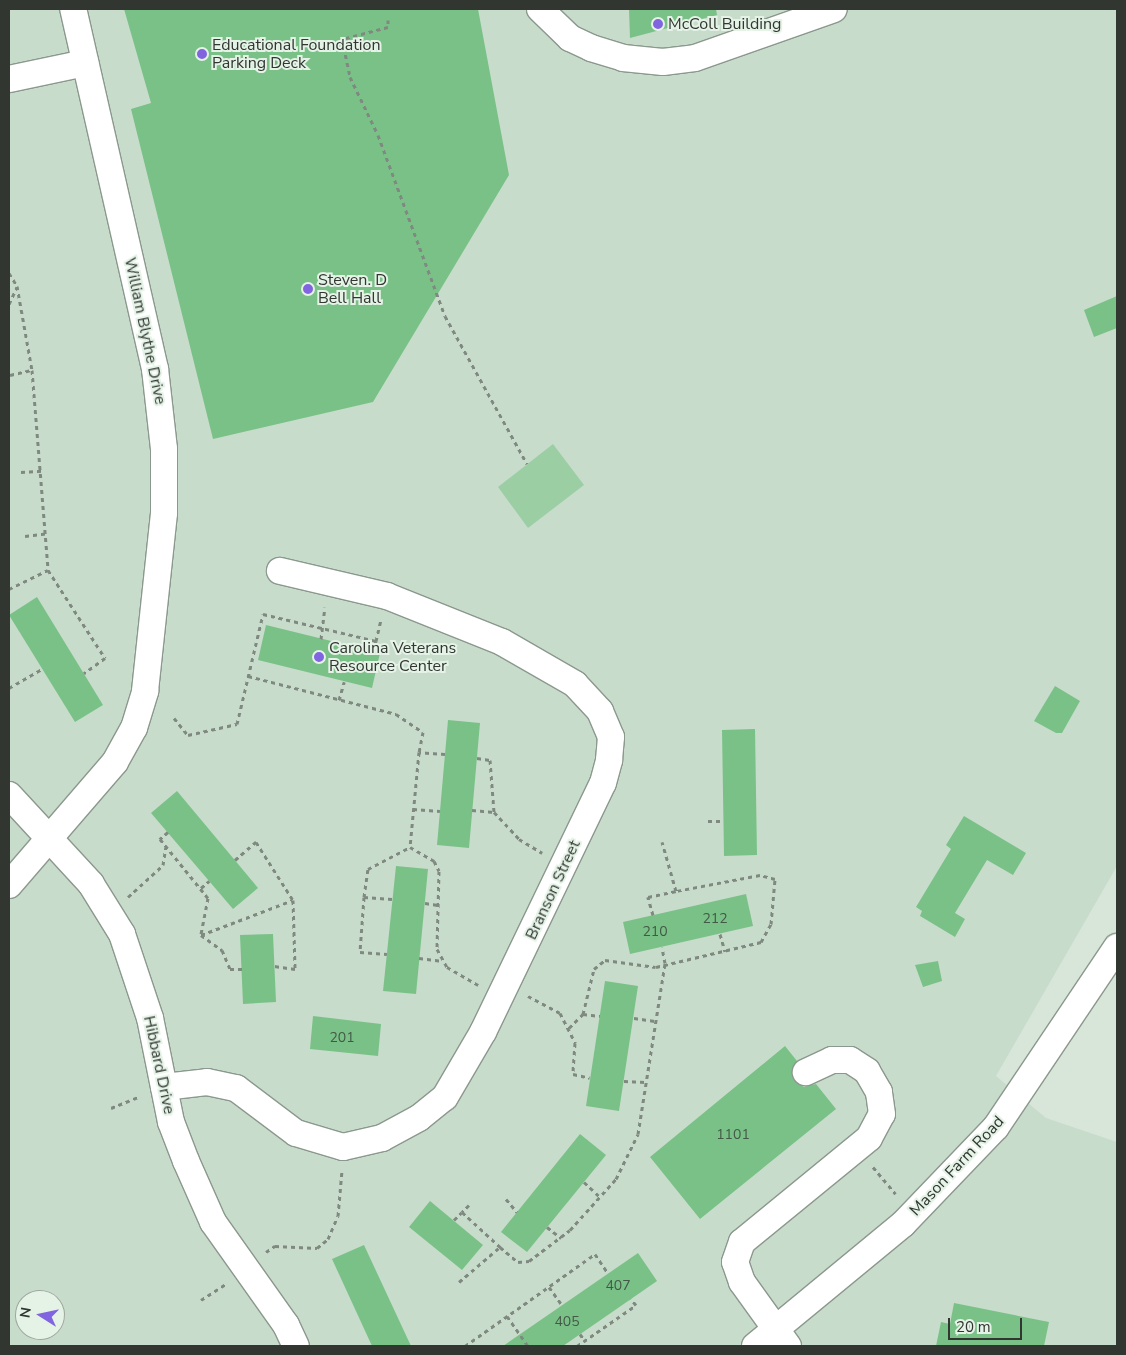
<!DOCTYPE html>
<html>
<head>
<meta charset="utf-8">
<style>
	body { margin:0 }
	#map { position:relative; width:1126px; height:1355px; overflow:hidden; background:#d8e6da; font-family:"Nunito Sans",sans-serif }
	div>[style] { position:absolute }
	.built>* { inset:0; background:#c8dccb }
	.green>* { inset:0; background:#9ccea4 }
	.building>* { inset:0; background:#7ac188 }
	.path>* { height:3px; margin-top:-1.5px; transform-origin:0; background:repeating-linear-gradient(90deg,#7f8980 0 4px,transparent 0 8px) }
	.roads { filter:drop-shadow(1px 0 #8b988d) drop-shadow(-1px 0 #8b988d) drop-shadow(0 1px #8b988d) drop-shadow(0 -1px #8b988d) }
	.minor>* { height:26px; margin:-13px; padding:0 13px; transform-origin:13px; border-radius:13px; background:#fff }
	.dots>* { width:14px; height:14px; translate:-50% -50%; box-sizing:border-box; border:2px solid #e5f3e7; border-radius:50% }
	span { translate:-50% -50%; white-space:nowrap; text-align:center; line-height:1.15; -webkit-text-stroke:4px #e5f3e7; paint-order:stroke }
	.number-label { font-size:14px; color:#435947 }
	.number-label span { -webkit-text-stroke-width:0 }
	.poi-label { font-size:16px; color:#313631 }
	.left { translate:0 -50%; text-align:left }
	.street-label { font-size:16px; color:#313631 }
	.frame { position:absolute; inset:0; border:10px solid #313631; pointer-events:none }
	.north { position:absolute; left:15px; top:1290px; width:50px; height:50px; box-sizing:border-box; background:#e5f3e7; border:1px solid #9da79e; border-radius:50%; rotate:280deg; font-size:14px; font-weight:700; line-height:20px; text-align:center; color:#313631 }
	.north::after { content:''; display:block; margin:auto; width:18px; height:22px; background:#8165e0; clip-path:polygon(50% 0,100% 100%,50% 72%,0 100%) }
	.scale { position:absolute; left:948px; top:1318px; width:74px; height:22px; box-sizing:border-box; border:2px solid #313631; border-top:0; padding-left:6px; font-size:15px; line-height:18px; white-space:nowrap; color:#313631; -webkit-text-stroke:4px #e5f3e7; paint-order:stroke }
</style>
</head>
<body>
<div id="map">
	<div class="built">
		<div style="clip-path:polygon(evenodd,9px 9px,1117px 9px,1117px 866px,996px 1076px,1046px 1118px,1117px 1142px,1117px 1346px,9px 1346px,9px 9px,25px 1300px,55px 1300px,55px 1330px,25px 1330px,25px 1300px)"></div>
	</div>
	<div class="green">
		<div style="clip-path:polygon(553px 444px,584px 485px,528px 528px,498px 487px)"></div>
	</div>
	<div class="building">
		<div style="clip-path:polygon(124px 9px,478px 9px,509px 175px,373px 402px,213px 439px,131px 109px,151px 103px)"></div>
		<div style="clip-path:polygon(629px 9px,716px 9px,717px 15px,630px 38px)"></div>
		<div style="clip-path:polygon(1117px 296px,1117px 328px,1094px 337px,1084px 310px)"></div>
		<div style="clip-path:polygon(37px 597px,103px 705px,75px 722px,9px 615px)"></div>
		<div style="clip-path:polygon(266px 625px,380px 653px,372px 688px,258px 660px)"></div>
		<div style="clip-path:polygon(1055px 686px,1080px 701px,1062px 733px,1056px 733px,1034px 721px)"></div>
		<div style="clip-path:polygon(448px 720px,480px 723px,469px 848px,437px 845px)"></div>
		<div style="clip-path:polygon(755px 729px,757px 855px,724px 856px,722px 730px)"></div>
		<div style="clip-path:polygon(177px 791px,258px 888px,233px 909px,151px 813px)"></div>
		<div style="clip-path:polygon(964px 816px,1026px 853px,1013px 875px,987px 860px,955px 913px,965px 919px,955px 937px,920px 916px,922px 911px,916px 907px,951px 849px,946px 845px)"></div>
		<div style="clip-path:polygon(396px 866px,428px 869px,416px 994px,383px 991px)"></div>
		<div style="clip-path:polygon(746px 894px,753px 926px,630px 954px,623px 922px)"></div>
		<div style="clip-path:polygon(273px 934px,276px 1002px,243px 1004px,240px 935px)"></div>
		<div style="clip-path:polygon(938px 961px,942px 981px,923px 987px,915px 965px)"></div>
		<div style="clip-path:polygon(605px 981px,638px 986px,619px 1111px,586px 1106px)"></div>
		<div style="clip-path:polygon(313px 1016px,381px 1024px,378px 1056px,310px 1049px)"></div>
		<div style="clip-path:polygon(785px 1046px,797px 1061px,793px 1079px,804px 1087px,816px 1084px,836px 1109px,700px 1219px,650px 1157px)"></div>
		<div style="clip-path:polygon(580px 1134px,606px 1155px,527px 1252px,501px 1232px)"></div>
		<div style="clip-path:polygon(430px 1201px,483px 1245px,462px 1270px,409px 1227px)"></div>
		<div style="clip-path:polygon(364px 1245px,411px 1346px,372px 1346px,332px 1259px)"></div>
		<div style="clip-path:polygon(638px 1253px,657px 1281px,631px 1299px,563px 1346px,503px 1346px)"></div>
		<div style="clip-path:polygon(954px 1303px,1049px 1322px,1044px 1346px,936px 1346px,941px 1322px,950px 1324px)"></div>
	</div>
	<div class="path">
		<div style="left:388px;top:20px;width:7px;rotate:90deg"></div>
		<div style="left:388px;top:27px;width:48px;rotate:165.4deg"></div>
		<div style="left:342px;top:39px;width:39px;rotate:78deg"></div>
		<div style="left:350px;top:77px;width:64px;rotate:64.2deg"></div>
		<div style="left:378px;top:135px;width:193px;rotate:69.7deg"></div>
		<div style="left:445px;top:316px;width:169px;rotate:61deg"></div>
		<div style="left:9px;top:273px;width:15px;rotate:58deg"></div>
		<div style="left:17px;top:286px;width:85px;rotate:79.9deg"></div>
		<div style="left:32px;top:370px;width:201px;rotate:85.4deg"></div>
		<div style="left:48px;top:570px;width:105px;rotate:57.1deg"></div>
		<div style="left:105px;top:658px;width:26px;rotate:144deg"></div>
		<div style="left:9px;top:304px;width:19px;rotate:-65deg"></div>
		<div style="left:10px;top:375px;width:23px;rotate:-13deg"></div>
		<div style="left:21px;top:472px;width:22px;rotate:-3deg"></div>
		<div style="left:25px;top:536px;width:23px;rotate:-7deg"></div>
		<div style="left:9px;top:589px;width:43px;rotate:-26deg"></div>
		<div style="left:321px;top:639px;width:32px;rotate:-83deg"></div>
		<div style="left:372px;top:651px;width:11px;rotate:-68deg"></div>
		<div style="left:248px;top:676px;width:153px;rotate:14.4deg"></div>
		<div style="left:396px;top:714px;width:32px;rotate:34deg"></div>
		<div style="left:423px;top:732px;width:20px;rotate:101deg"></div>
		<div style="left:9px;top:688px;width:38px;rotate:-30deg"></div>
		<div style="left:339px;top:700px;width:19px;rotate:-74deg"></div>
		<div style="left:174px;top:718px;width:22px;rotate:51deg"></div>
		<div style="left:188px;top:735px;width:50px;rotate:-12.7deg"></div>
		<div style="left:237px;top:724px;width:113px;rotate:-76.7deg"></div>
		<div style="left:263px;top:614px;width:116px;rotate:13.4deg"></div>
		<div style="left:376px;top:641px;width:23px;rotate:-77deg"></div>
		<div style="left:445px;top:754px;width:26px;rotate:-176deg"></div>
		<div style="left:419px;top:752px;width:95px;rotate:95.4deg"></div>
		<div style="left:410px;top:847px;width:28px;rotate:30deg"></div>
		<div style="left:434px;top:861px;width:11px;rotate:63deg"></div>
		<div style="left:439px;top:871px;width:78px;rotate:91.5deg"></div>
		<div style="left:437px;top:949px;width:21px;rotate:61deg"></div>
		<div style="left:447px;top:967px;width:36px;rotate:30deg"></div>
		<div style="left:477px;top:758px;width:13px;rotate:9deg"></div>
		<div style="left:490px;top:760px;width:52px;rotate:85.6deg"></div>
		<div style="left:494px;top:812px;width:37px;rotate:47deg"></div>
		<div style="left:519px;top:839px;width:27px;rotate:31deg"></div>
		<div style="left:413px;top:809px;width:27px;rotate:4deg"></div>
		<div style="left:472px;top:810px;width:22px;rotate:5deg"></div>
		<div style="left:708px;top:821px;width:16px"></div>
		<div style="left:168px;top:832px;width:11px;rotate:139deg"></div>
		<div style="left:160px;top:839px;width:76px;rotate:50.9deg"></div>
		<div style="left:208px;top:898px;width:38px;rotate:101deg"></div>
		<div style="left:201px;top:935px;width:26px;rotate:36deg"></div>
		<div style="left:222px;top:950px;width:21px;rotate:67deg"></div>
		<div style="left:230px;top:969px;width:12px"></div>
		<div style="left:235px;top:860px;width:28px;rotate:-41deg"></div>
		<div style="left:256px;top:842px;width:69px;rotate:57.5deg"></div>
		<div style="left:201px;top:888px;width:11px;rotate:-41deg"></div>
		<div style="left:128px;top:897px;width:47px;rotate:-42.4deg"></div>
		<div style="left:163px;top:865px;width:18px;rotate:-81deg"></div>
		<div style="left:364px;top:897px;width:55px;rotate:94.2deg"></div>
		<div style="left:360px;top:952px;width:27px;rotate:4deg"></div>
		<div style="left:392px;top:899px;width:28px;rotate:-176deg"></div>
		<div style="left:364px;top:897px;width:28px;rotate:-82deg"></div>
		<div style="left:368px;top:869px;width:47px;rotate:-27.6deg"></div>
		<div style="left:425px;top:903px;width:13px;rotate:9deg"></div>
		<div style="left:653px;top:915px;width:19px;rotate:-106deg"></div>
		<div style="left:648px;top:897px;width:29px;rotate:-12deg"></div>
		<div style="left:676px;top:891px;width:51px;rotate:-105.9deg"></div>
		<div style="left:720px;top:934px;width:18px;rotate:74deg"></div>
		<div style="left:201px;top:935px;width:98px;rotate:-20.8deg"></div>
		<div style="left:293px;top:900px;width:69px;rotate:88.3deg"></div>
		<div style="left:295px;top:969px;width:21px;rotate:-172deg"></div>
		<div style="left:419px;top:958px;width:24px;rotate:7deg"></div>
		<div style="left:528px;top:996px;width:36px;rotate:28deg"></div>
		<div style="left:560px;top:1013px;width:34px;rotate:63deg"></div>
		<div style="left:575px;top:1043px;width:31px;rotate:94deg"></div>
		<div style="left:573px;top:1074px;width:17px;rotate:13deg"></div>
		<div style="left:583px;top:1014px;width:17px;rotate:7deg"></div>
		<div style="left:634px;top:1018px;width:21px;rotate:8deg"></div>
		<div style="left:569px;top:1028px;width:20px;rotate:-45deg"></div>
		<div style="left:583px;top:1014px;width:46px;rotate:-76.3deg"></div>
		<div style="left:594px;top:969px;width:14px;rotate:-39deg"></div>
		<div style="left:605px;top:960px;width:51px;rotate:7.8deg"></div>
		<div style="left:656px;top:967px;width:108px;rotate:-13.4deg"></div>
		<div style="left:761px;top:942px;width:21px;rotate:-61deg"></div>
		<div style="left:771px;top:924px;width:45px;rotate:-84.9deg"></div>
		<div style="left:775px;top:879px;width:16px;rotate:-165deg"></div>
		<div style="left:760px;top:875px;width:86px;rotate:169.2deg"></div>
		<div style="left:624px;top:1081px;width:21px;rotate:3deg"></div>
		<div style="left:111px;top:1108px;width:31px;rotate:-22deg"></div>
		<div style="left:873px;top:1167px;width:35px;rotate:50deg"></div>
		<div style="left:584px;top:1182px;width:21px;rotate:43deg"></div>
		<div style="left:506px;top:1199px;width:17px;rotate:50deg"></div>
		<div style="left:469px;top:1205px;width:10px;rotate:135deg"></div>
		<div style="left:462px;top:1212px;width:52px;rotate:42.6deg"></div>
		<div style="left:500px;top:1247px;width:23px;rotate:40deg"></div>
		<div style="left:518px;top:1262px;width:11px;rotate:-5deg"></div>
		<div style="left:529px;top:1261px;width:51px;rotate:-37.1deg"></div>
		<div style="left:570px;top:1230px;width:69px;rotate:-48deg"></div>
		<div style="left:616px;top:1179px;width:50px;rotate:-63.9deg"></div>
		<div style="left:638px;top:1134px;width:173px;rotate:-81deg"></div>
		<div style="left:665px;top:963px;width:16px;rotate:-101deg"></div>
		<div style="left:454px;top:1220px;width:11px;rotate:-45deg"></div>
		<div style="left:547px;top:1227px;width:18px;rotate:38deg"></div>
		<div style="left:266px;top:1252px;width:11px;rotate:-34deg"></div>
		<div style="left:275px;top:1246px;width:42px;rotate:2.7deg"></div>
		<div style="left:317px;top:1248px;width:14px;rotate:-39deg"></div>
		<div style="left:328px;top:1239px;width:25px;rotate:-67deg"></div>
		<div style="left:338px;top:1216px;width:46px;rotate:-85deg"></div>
		<div style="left:459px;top:1282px;width:54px;rotate:-40.5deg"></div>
		<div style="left:549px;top:1287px;width:22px;rotate:54deg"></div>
		<div style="left:201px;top:1300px;width:30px;rotate:-33deg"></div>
		<div style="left:507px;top:1316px;width:37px;rotate:55deg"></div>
		<div style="left:580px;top:1334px;width:9px;rotate:54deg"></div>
		<div style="left:465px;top:1346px;width:159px;rotate:-35.3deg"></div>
		<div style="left:595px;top:1254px;width:23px;rotate:56deg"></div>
		<div style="left:577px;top:1346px;width:72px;rotate:-34.8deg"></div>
		<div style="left:636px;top:1305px;width:8px;rotate:-130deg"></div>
	</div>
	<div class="roads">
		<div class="minor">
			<div style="left:540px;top:9px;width:42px;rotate:44deg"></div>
			<div style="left:570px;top:38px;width:23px;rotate:25deg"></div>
			<div style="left:591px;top:48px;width:34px;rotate:17deg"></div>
			<div style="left:623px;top:58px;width:40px;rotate:5.7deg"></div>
			<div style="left:663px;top:62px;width:32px;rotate:-7deg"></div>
			<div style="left:695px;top:58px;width:147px;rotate:-19.4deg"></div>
			<div style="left:9px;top:79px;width:78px;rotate:-11.9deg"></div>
			<div style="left:9px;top:795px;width:121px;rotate:47.3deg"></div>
			<div style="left:91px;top:884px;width:59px;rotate:58.2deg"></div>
			<div style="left:122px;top:934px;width:89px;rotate:71.6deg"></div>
			<div style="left:150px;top:1018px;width:106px;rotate:78.6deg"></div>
			<div style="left:171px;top:1122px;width:42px;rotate:69deg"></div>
			<div style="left:186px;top:1161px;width:67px;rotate:66.1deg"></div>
			<div style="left:213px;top:1222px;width:126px;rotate:54.7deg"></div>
			<div style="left:286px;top:1325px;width:23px;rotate:65deg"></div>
			<div style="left:9px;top:885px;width:162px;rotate:-49.2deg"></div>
			<div style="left:115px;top:762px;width:39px;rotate:-61deg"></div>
			<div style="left:134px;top:728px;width:39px;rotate:-73deg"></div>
			<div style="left:145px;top:691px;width:179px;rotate:-83.9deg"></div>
			<div style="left:164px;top:513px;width:64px;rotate:-90deg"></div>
			<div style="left:164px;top:449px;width:81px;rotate:-96.4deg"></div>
			<div style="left:155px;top:369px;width:369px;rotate:-102.8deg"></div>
			<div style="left:164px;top:1087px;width:43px;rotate:-6.6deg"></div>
			<div style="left:207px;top:1082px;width:30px;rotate:12deg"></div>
			<div style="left:236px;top:1088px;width:75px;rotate:36.9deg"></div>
			<div style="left:296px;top:1133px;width:49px;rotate:16.6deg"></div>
			<div style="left:343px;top:1147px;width:40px;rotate:-13deg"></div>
			<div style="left:382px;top:1138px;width:42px;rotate:-28.4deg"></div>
			<div style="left:419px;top:1118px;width:33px;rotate:-39deg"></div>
			<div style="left:445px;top:1097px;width:75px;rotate:-59.7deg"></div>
			<div style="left:483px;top:1032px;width:276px;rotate:-64.3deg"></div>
			<div style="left:603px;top:783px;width:24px;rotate:-75deg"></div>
			<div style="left:609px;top:760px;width:23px;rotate:-85deg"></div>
			<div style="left:611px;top:737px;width:28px;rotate:-113deg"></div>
			<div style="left:600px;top:711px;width:37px;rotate:-133deg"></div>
			<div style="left:575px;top:684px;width:84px;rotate:-150.1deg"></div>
			<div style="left:502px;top:642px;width:124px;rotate:-158.2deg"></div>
			<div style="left:387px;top:596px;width:110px;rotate:-166.8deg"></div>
			<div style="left:755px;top:1346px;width:192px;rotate:-39.5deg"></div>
			<div style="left:903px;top:1224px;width:134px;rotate:-46.2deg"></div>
			<div style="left:996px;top:1127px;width:217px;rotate:-56.1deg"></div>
			<div style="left:788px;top:1346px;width:79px;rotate:-125.7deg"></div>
			<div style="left:742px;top:1282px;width:21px;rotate:-109deg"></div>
			<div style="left:735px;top:1262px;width:21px;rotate:-71deg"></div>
			<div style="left:742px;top:1242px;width:164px;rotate:-39.3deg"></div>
			<div style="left:869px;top:1138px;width:27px;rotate:-62deg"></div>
			<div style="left:882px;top:1114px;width:22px;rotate:-98deg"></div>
			<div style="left:879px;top:1092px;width:24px;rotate:-120deg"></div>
			<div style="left:867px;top:1071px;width:20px;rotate:-147deg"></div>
			<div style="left:850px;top:1060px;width:18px;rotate:180deg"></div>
			<div style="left:832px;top:1060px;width:29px;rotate:155deg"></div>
		</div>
	</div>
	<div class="dots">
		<div style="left:658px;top:24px;background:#8165e0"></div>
		<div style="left:202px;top:54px;background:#8165e0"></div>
		<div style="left:308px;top:289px;background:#8165e0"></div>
		<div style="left:319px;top:657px;background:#8165e0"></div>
	</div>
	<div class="number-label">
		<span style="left:715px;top:919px">212</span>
		<span style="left:655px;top:932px">210</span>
		<span style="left:342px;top:1038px">201</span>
		<span style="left:733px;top:1135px">1101</span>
		<span style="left:618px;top:1286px">407</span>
		<span style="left:567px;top:1322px">405</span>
	</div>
	<div class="poi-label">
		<span class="left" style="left:668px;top:24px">McColl Building</span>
		<span class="left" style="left:212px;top:54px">Educational Foundation<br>Parking Deck</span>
		<span class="left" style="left:318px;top:289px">Steven. D<br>Bell Hall</span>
		<span class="left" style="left:329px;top:657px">Carolina Veterans<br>Resource Center</span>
	</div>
	<div class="street-label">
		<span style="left:145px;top:331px;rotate:78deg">William Blythe Drive</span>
		<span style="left:553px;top:890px;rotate:-65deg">Branson Street</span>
		<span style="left:159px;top:1065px;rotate:78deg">Hibbard Drive</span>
		<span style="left:957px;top:1166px;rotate:-47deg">Mason Farm Road</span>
	</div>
	<div class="frame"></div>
	<div class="north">N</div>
	<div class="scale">20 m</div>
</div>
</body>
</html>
